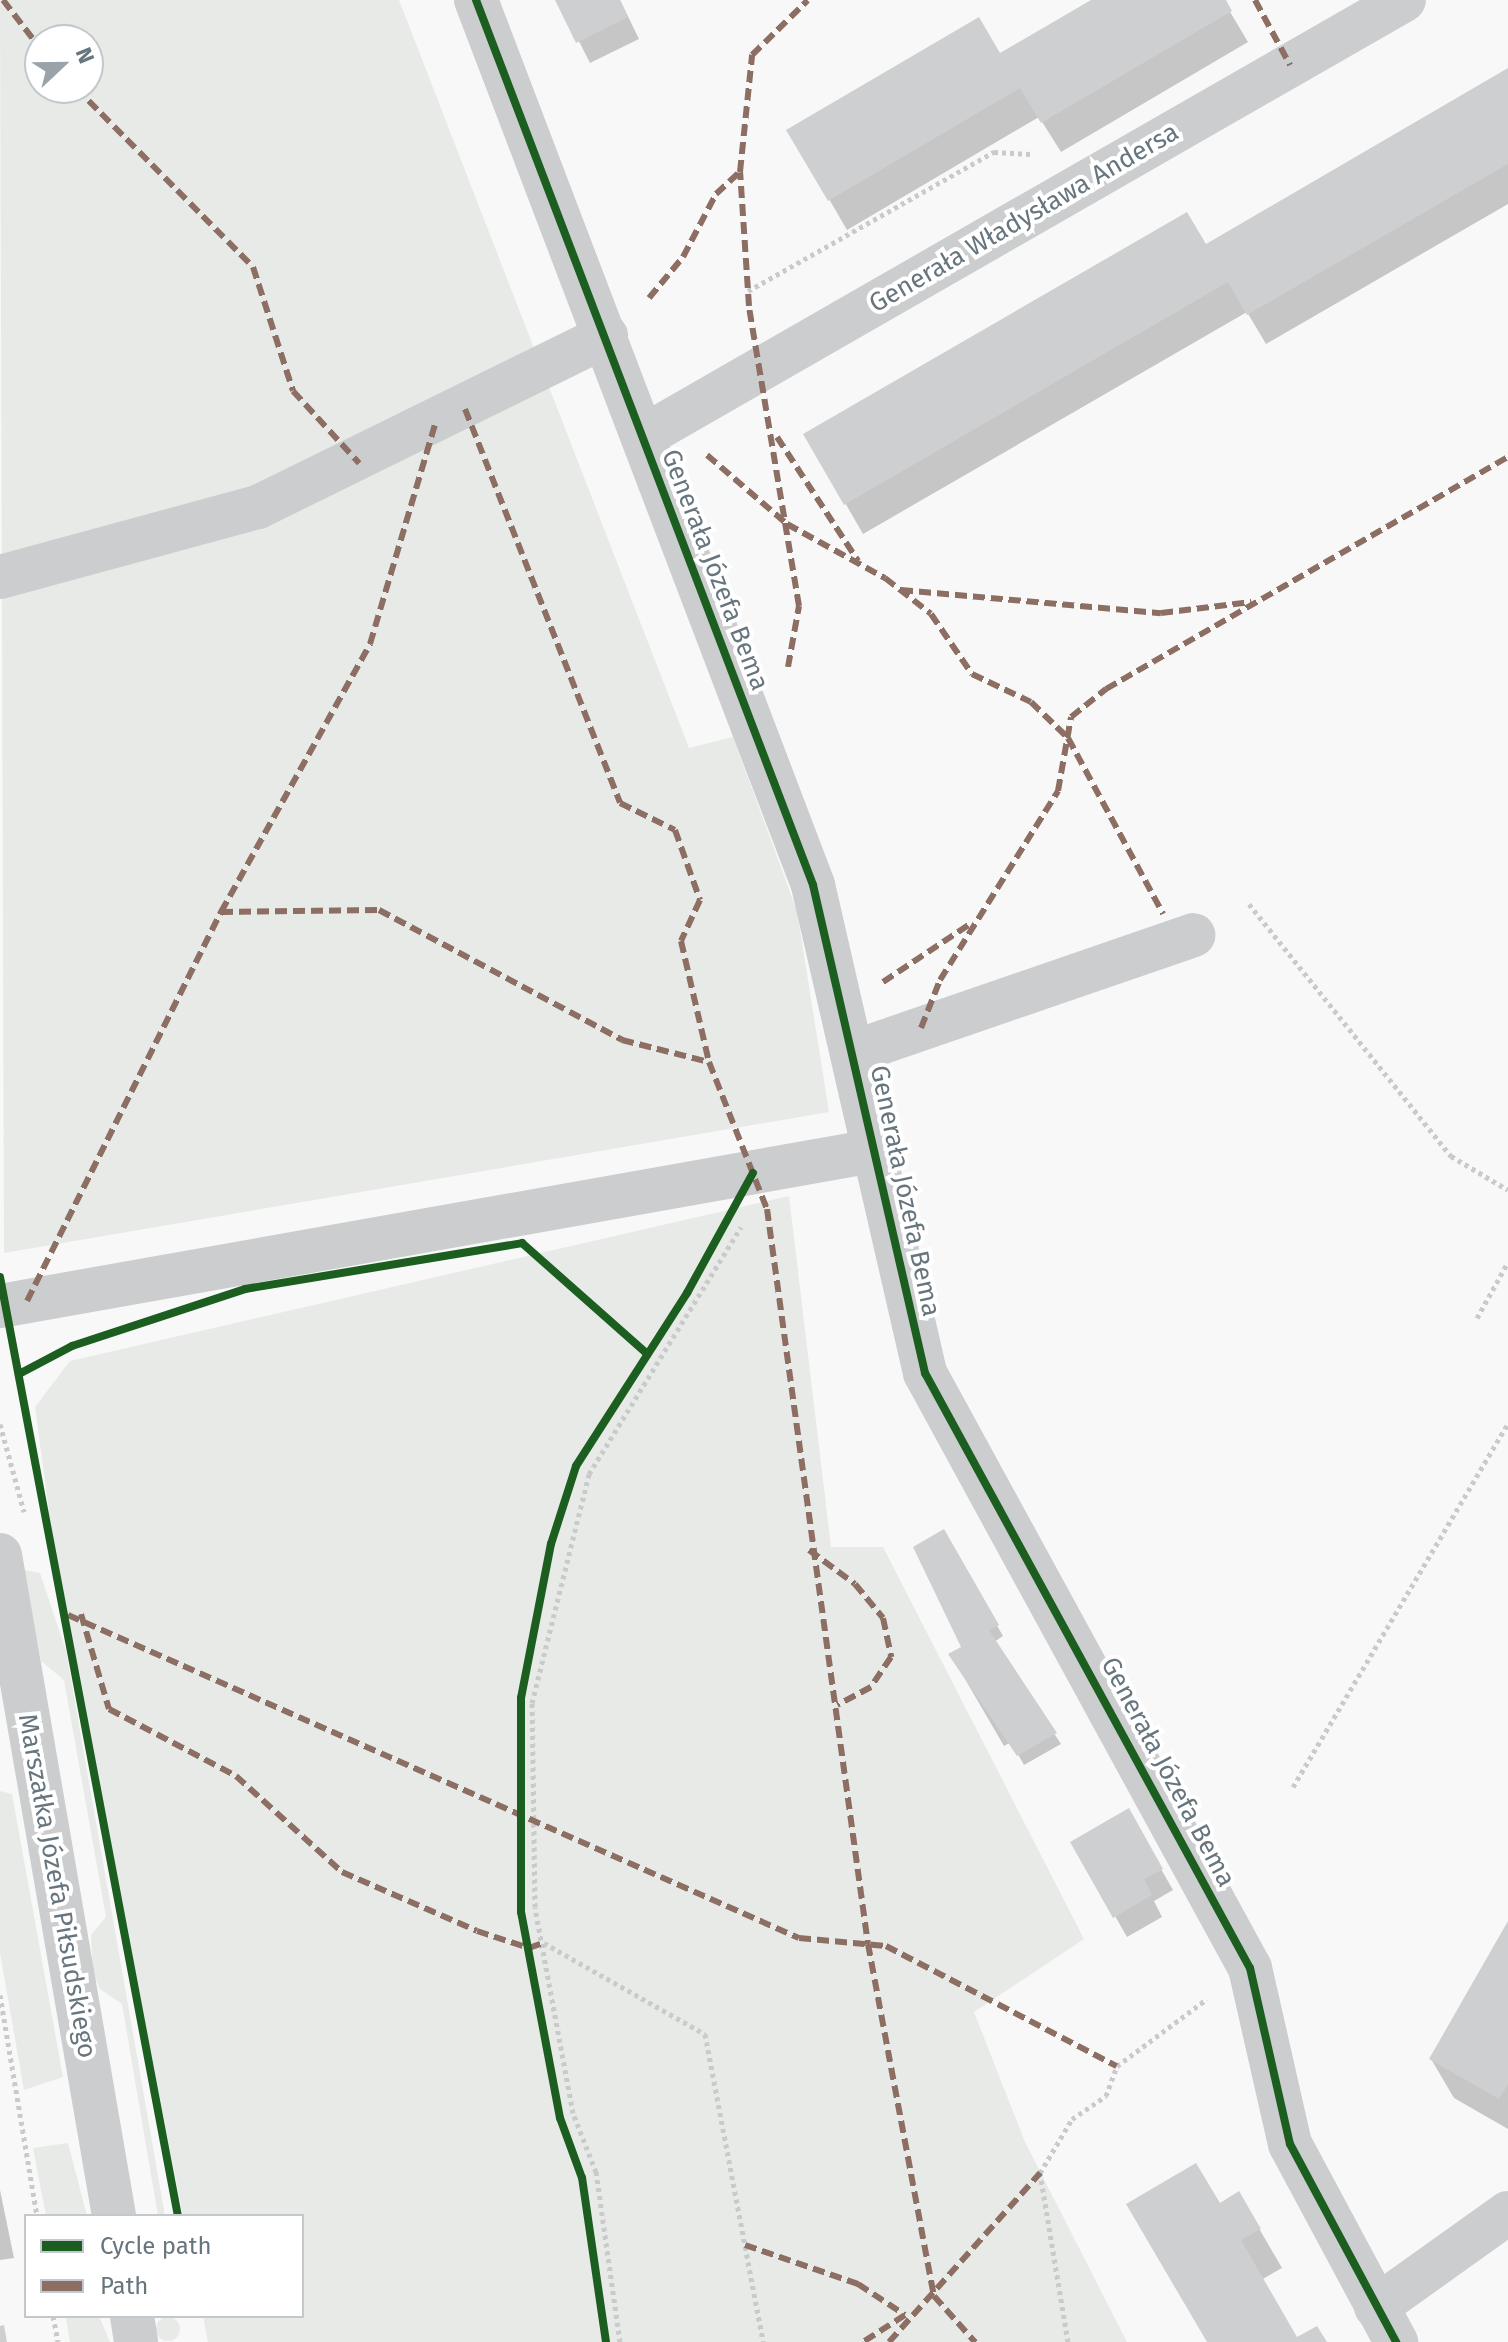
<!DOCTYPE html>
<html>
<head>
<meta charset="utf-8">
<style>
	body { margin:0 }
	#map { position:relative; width:1508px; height:2342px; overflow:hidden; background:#f8f8f8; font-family:"Fira Sans",sans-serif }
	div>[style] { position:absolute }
	.green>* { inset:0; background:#e7eae6 }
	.round { border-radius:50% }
	.shadow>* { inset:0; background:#0003 }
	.building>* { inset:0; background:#cecfd0 }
	.path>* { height:5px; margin-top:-2.5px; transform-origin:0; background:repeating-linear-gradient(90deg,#c9cacb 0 4px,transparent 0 8px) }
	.minor>* { height:44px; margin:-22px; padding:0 22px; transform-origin:22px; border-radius:22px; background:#cbcdce }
	.tertiary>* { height:44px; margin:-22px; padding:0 22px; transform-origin:22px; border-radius:22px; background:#cbcdce }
	.quiet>* { height:6px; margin-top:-3px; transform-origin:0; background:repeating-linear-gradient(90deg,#8d6e63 0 12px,transparent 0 18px) }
	.cycleway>* { height:8px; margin:-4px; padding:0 4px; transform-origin:4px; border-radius:4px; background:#1b5e20 }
	span { translate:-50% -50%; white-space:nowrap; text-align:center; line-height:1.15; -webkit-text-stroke:8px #fff; paint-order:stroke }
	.street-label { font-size:26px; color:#67757e }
	.legend { position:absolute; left:24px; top:2214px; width:280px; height:104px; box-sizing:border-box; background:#fff; border:2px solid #c2c8cb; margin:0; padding:10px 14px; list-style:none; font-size:24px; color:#67757e }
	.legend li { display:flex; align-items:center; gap:16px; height:40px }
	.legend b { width:40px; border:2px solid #c2c8cb }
	.north { position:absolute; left:24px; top:24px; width:80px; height:80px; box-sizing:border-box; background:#fff; border:2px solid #c2c8cb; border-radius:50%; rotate:68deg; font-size:22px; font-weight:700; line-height:32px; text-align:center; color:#67757e }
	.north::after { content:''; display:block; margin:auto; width:28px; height:36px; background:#9aa3a9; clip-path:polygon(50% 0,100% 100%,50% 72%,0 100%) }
</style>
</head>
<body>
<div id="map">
	<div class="green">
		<div style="clip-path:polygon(evenodd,0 0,399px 0,689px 748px,733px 737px,797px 911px,829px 1112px,4px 1253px,0 0,40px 40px,88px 40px,88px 88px,40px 88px,40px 40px)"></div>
		<div style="clip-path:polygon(789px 1196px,831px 1547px,883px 1547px,1084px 1939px,974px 2012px,1025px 2142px,1127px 2342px,208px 2342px,203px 2316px,302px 2316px,302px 2216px,183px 2216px,59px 1586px,35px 1407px,70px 1361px)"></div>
		<div style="clip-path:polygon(24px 1570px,40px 1573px,66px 1651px,165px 2216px,158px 2216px,122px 2004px,100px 1989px,93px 1972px,91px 1935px,106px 1917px,64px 1680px,41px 1661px)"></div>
		<div style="clip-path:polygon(0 1791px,12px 1794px,63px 2077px,24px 2090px,0 1953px)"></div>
		<div style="clip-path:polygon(68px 2143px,87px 2216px,46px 2216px,33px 2148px)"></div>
		<div style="clip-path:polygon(99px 2316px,110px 2342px,70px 2342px,66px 2318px)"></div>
		<div class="round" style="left:156px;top:2317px;width:24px;height:24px"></div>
	</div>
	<div class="shadow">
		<div style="clip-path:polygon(558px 0,620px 0,639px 39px,590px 63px)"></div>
		<div style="clip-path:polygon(1095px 0,1223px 0,1248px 42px,1061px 152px,1039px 117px,847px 230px,789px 130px,1000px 56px)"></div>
		<div style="clip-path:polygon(1508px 71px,1508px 204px,1266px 344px,1247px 312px,863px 534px,806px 435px,1205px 246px)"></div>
		<div style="clip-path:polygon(943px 1532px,1003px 1636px,994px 1642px,1061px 1744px,1024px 1765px,1011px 1742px,1004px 1746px,951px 1655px,963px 1648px)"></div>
		<div style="clip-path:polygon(1128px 1811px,1173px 1890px,1154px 1901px,1162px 1917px,1127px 1937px,1073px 1842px)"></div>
		<div style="clip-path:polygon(1508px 1925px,1508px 2129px,1454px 2098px,1431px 2059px)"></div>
		<div style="clip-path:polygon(0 2190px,14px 2258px,0 2260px)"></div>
		<div style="clip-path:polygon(1239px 2194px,1282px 2268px,1261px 2280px,1296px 2339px,1324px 2342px,1209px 2342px,1219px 2205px)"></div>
	</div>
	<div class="building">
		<div style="clip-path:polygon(555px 0,620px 0,628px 17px,576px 43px)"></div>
		<div style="clip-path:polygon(1091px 0,1226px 0,1232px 11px,1041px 123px,1020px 88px,828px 201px,786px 130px,979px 17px,1000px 53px)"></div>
		<div style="clip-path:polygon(1508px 68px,1508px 164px,1247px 315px,1228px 282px,844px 505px,803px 434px,1187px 212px,1206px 244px)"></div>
		<div style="clip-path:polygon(944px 1529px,999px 1625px,989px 1630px,1057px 1733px,1017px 1756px,948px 1654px,961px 1647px,913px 1547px)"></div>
		<div style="clip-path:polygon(1129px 1808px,1163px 1869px,1144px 1879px,1152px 1895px,1113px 1918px,1070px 1842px)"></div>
		<div style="clip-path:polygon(1508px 1921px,1508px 2084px,1499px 2099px,1429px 2059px)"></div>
		<div style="clip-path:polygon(1196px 2163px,1220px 2203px,1239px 2191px,1261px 2229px,1241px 2240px,1297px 2337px,1317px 2326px,1327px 2342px,1207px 2342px,1126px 2204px)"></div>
		<div style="clip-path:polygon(4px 2325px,7px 2342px,0 2342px,0 2326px)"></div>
	</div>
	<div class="path">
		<div style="left:748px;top:291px;width:283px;rotate:-29.5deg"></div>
		<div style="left:994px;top:152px;width:36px;rotate:3deg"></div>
		<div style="left:1249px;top:904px;width:323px;rotate:51.3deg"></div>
		<div style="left:1451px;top:1156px;width:66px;rotate:30.8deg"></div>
		<div style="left:1477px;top:1318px;width:64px;rotate:-61deg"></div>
		<div style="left:0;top:1424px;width:91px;rotate:74.7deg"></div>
		<div style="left:1293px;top:1787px;width:422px;rotate:-59.4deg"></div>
		<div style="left:544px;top:1943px;width:185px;rotate:29.5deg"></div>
		<div style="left:705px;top:2034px;width:313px;rotate:79.3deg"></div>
		<div style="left:0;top:1995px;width:224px;rotate:80.5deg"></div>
		<div style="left:53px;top:2316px;width:26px;rotate:79deg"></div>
		<div style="left:620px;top:2342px;width:172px;rotate:-98deg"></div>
		<div style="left:596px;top:2172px;width:63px;rotate:-111.3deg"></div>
		<div style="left:573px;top:2113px;width:209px;rotate:-100.5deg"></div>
		<div style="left:535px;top:1907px;width:204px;rotate:-90.8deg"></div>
		<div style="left:532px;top:1703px;width:236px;rotate:-76deg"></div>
		<div style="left:589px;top:1474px;width:290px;rotate:-58.4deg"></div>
		<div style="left:1068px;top:2342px;width:171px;rotate:-99.4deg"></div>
		<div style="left:1040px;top:2173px;width:63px;rotate:-59.3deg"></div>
		<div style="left:1072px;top:2119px;width:41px;rotate:-34.1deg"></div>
		<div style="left:1106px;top:2096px;width:32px;rotate:-70deg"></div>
		<div style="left:1117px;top:2066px;width:112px;rotate:-36.7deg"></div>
	</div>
	<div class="minor">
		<div style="left:476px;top:0;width:947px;rotate:69.15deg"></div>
		<div style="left:813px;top:885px;width:501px;rotate:77.07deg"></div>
		<div style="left:925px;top:1373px;width:678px;rotate:61.36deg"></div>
		<div style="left:1250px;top:1968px;width:180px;rotate:77.2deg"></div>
		<div style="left:1290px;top:2144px;width:225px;rotate:61.8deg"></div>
		<div style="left:644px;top:436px;width:876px;rotate:-29.84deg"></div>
		<div style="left:0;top:577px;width:267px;rotate:-15.2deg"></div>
		<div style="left:258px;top:507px;width:388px;rotate:-26.2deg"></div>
		<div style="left:854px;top:1052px;width:359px;rotate:-19deg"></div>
		<div style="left:0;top:1306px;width:887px;rotate:-10.07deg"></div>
		<div style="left:1376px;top:2307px;width:162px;rotate:-35.5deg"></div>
	</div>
	<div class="tertiary">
		<div style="left:0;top:1555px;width:671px;rotate:80.21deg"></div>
		<div style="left:132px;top:2316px;width:26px;rotate:81deg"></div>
	</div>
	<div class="quiet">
		<div style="left:3px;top:0;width:61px;rotate:52.4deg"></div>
		<div style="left:1255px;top:0;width:74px;rotate:61.7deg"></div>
		<div style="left:76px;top:88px;width:252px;rotate:45.3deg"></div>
		<div style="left:253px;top:267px;width:130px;rotate:72.1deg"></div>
		<div style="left:293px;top:391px;width:98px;rotate:47.5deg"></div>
		<div style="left:649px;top:298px;width:53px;rotate:-50.3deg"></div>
		<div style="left:683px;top:257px;width:71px;rotate:-62.4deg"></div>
		<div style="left:716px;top:194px;width:33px;rotate:-43deg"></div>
		<div style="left:465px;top:409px;width:423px;rotate:68.5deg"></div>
		<div style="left:620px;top:803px;width:61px;rotate:26.1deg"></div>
		<div style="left:675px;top:830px;width:74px;rotate:70.3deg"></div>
		<div style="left:700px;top:900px;width:45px;rotate:114.9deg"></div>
		<div style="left:681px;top:941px;width:124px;rotate:77deg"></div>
		<div style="left:709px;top:1062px;width:158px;rotate:68.5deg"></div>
		<div style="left:767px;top:1209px;width:742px;rotate:82.18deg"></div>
		<div style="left:868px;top:1944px;width:358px;rotate:79.4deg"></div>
		<div style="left:934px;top:2296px;width:62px;rotate:48.3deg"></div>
		<div style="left:777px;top:437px;width:148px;rotate:56.8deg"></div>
		<div style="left:707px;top:455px;width:106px;rotate:40.8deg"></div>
		<div style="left:787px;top:524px;width:112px;rotate:28.9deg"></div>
		<div style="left:885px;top:578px;width:58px;rotate:38deg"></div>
		<div style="left:931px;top:614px;width:73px;rotate:55.7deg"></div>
		<div style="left:972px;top:674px;width:65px;rotate:25.4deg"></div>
		<div style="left:1031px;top:702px;width:52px;rotate:44.2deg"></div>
		<div style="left:1068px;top:738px;width:200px;rotate:61.6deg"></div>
		<div style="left:901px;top:590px;width:261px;rotate:5.1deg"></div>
		<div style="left:1161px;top:613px;width:91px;rotate:-7deg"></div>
		<div style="left:788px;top:667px;width:62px;rotate:-79.8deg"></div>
		<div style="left:799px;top:606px;width:304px;rotate:-99.5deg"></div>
		<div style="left:749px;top:306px;width:134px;rotate:-93.8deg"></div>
		<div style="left:740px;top:172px;width:118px;rotate:-84.1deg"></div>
		<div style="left:752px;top:55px;width:78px;rotate:-44.5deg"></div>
		<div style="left:221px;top:912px;width:158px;rotate:-0.7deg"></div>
		<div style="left:379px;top:910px;width:276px;rotate:28.1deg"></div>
		<div style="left:622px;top:1040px;width:90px;rotate:14.2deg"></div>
		<div style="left:883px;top:982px;width:105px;rotate:-33.7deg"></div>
		<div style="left:921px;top:1028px;width:52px;rotate:-68.4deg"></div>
		<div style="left:940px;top:980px;width:223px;rotate:-58deg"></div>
		<div style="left:1058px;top:791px;width:75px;rotate:-80deg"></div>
		<div style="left:1071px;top:717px;width:45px;rotate:-38.7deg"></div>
		<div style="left:1106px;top:689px;width:464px;rotate:-30deg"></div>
		<div style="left:27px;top:1301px;width:435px;rotate:-63.5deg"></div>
		<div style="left:221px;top:912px;width:307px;rotate:-60.9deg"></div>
		<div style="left:370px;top:644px;width:229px;rotate:-73.5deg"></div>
		<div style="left:809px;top:1550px;width:57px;rotate:36.5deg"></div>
		<div style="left:855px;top:1584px;width:44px;rotate:50.5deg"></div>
		<div style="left:883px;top:1618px;width:40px;rotate:78deg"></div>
		<div style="left:891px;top:1657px;width:36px;rotate:124deg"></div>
		<div style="left:871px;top:1687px;width:38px;rotate:152deg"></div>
		<div style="left:81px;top:1614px;width:99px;rotate:73.6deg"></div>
		<div style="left:109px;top:1709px;width:144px;rotate:27.8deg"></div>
		<div style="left:236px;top:1776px;width:143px;rotate:42.2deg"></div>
		<div style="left:342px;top:1872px;width:147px;rotate:23.6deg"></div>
		<div style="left:477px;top:1931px;width:55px;rotate:18.1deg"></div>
		<div style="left:529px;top:1948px;width:15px;rotate:-20deg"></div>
		<div style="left:68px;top:1615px;width:799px;rotate:23.84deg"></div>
		<div style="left:799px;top:1938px;width:87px;rotate:5.3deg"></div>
		<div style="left:886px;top:1946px;width:260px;rotate:27.5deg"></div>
		<div style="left:745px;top:2245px;width:120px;rotate:19deg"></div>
		<div style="left:858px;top:2284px;width:56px;rotate:33.4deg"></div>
		<div style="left:905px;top:2315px;width:50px;rotate:147.3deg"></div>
		<div style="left:889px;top:2342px;width:227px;rotate:-48.2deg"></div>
	</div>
	<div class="cycleway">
		<div style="left:476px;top:0;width:947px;rotate:69.15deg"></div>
		<div style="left:813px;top:885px;width:501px;rotate:77.07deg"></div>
		<div style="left:925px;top:1373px;width:678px;rotate:61.36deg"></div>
		<div style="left:1250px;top:1968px;width:180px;rotate:77.2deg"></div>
		<div style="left:1290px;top:2144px;width:225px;rotate:61.8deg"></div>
		<div style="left:0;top:1277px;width:956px;rotate:79.27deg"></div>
		<div style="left:19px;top:1374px;width:60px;rotate:-27.8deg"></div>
		<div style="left:72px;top:1346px;width:182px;rotate:-18.2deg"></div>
		<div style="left:245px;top:1289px;width:281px;rotate:-9.4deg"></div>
		<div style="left:522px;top:1243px;width:164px;rotate:41.5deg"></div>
		<div style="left:606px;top:2342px;width:166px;rotate:-98.3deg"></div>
		<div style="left:582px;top:2178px;width:64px;rotate:-110.1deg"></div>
		<div style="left:560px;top:2118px;width:210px;rotate:-100.7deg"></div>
		<div style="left:521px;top:1912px;width:214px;rotate:-90deg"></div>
		<div style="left:521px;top:1698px;width:157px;rotate:-79deg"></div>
		<div style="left:551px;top:1544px;width:82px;rotate:-72.2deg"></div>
		<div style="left:576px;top:1466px;width:206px;rotate:-57.3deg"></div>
		<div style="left:687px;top:1293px;width:137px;rotate:-61.2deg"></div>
	</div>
	<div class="street-label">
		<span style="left:1024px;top:218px;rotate:-30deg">Generała Władysława Andersa</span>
		<span style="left:715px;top:570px;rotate:69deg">Generała Józefa Bema</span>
		<span style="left:905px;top:1191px;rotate:78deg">Generała Józefa Bema</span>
		<span style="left:1168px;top:1772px;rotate:62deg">Generała Józefa Bema</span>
		<span style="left:57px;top:1886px;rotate:80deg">Marszałka Józefa Piłsudskiego</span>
	</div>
	<ul class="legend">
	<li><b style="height:10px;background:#1b5e20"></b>Cycle path</li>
	<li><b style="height:10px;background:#8d6e63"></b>Path</li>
	</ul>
	<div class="north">N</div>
</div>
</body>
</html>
